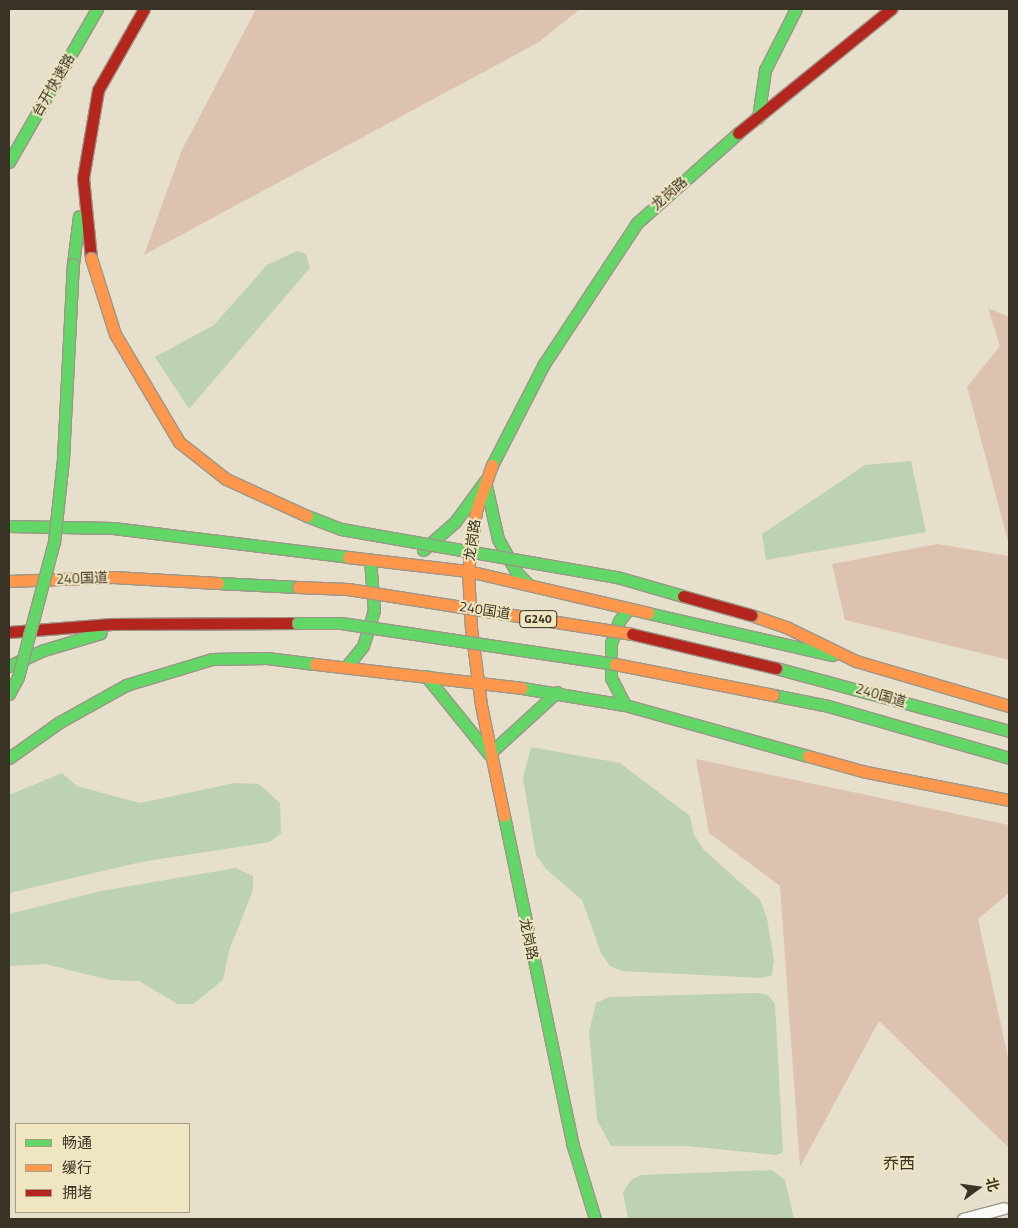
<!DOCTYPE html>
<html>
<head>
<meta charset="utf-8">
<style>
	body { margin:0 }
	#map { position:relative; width:1018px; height:1228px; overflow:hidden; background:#e6dfcc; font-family:"Titillium Web","Noto Sans SC",sans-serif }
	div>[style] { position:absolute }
	.forest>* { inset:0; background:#dec2b0 }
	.water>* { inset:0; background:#bdd1b4 }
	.roads { filter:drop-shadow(1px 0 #9c9688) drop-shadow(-1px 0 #9c9688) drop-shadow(0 1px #9c9688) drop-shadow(0 -1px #9c9688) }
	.street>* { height:11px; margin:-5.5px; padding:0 5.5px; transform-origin:5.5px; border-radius:5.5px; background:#fbfaf7 }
	.fast>* { height:11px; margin:-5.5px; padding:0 5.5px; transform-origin:5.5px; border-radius:5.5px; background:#63d668 }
	.slow>* { height:11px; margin:-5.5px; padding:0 5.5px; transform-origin:5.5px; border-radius:5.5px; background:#ff974d }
	.jam>* { height:11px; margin:-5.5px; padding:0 5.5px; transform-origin:5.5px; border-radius:5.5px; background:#b3261e }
	.bridges { filter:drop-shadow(1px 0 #9c9688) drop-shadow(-1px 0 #9c9688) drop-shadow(0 1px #9c9688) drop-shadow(0 -1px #9c9688) }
	.fast-bridge>* { height:11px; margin:-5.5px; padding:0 5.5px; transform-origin:5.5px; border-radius:5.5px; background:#63d668 }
	.slow-bridge>* { height:11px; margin:-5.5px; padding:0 5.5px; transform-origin:5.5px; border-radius:5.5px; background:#ff974d }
	.jam-bridge>* { height:11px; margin:-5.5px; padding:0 5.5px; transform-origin:5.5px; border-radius:5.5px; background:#b3261e }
	span { translate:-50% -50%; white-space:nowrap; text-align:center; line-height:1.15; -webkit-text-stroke:4px #f0e5c1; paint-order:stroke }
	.shield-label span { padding:1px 4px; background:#f0e5c1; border:1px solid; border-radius:4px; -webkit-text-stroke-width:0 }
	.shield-label { font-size:12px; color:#383325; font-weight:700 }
	.street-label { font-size:14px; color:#383325 }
	.quarter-label { font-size:16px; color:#383325 }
	.frame { position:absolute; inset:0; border:10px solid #383325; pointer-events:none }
	.legend { position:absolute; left:15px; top:1123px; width:175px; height:90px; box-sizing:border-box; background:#f0e5c1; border:1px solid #a69e83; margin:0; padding:6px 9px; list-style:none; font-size:15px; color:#383325 }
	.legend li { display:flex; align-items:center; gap:10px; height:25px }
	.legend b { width:25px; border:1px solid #a69e83 }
	.north { position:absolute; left:953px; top:1163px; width:50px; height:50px; -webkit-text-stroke:4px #f0e5c1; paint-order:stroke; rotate:76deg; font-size:14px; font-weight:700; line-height:20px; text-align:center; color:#383325 }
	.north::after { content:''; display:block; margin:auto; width:18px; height:22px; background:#383325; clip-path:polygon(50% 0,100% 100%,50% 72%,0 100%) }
</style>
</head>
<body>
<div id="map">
	<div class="forest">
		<div style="clip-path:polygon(256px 9px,580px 9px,539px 42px,144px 255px,181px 152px)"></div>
		<div style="clip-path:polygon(988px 308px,1009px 317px,1009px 545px,967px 387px,1000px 346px)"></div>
		<div style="clip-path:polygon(938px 544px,1009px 556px,1009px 660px,845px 620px,832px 564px)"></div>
		<div style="clip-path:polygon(696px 759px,1009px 825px,1009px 893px,978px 919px,1009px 1062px,1009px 1148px,879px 1021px,800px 1167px,780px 886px,709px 833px)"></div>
	</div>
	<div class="water">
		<div style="clip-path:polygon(297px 251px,306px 254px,310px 268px,189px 409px,155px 357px,214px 325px,267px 265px)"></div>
		<div style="clip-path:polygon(911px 461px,926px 532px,766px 560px,762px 534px,865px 465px)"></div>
		<div style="clip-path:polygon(531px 747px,620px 763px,690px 816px,694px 835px,704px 850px,760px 900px,767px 918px,774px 960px,772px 975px,762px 978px,623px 971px,610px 966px,601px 953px,582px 900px,547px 870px,536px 855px,523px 778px)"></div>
		<div style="clip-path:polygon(62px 773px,77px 786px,140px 803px,235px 783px,259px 784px,280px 803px,281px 833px,270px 842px,141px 862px,9px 893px,9px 795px)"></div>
		<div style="clip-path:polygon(236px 868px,253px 876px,253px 890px,229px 951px,223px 980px,193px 1004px,178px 1004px,139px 981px,110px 980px,45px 964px,9px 966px,9px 914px,101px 891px)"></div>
		<div style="clip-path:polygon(757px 993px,768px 995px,775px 1004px,783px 1152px,777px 1155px,687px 1146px,611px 1146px,597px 1120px,589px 1032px,596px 1003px,609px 997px)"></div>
		<div style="clip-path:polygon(772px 1170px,785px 1180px,794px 1219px,628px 1219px,623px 1192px,631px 1180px,641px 1175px)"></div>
	</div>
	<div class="roads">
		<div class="street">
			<div style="left:963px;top:1219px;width:42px;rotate:-15deg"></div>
		</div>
		<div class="fast">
			<div style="left:758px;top:118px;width:49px;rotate:-81.7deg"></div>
			<div style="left:765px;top:70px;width:68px;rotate:-63.1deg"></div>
			<div style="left:9px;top:162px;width:177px;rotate:-60.1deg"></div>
			<div style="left:73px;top:264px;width:48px;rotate:-82.9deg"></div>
			<div style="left:492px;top:465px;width:114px;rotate:-62.8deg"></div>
			<div style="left:544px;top:364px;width:169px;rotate:-56.6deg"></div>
			<div style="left:637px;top:223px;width:135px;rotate:-41.7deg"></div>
			<div style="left:9px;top:526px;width:104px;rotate:1.1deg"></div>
			<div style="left:113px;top:528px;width:237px;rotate:7deg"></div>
			<div style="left:423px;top:550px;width:43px;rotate:-41.2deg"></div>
			<div style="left:455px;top:522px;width:51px;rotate:-53.8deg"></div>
			<div style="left:485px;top:481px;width:59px;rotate:77.4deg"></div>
			<div style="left:498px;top:539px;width:38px;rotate:61deg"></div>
			<div style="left:516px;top:572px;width:17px;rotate:45deg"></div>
			<div style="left:218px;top:583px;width:80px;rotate:2.9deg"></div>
			<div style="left:648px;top:613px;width:189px;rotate:12.9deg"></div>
			<div style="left:9px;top:666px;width:38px;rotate:-25deg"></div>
			<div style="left:44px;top:650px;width:59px;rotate:-16.6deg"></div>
			<div style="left:346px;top:667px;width:27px;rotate:-51deg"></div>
			<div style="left:363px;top:646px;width:37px;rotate:-73deg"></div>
			<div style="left:374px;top:611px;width:52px;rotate:-94.4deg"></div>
			<div style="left:776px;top:668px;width:241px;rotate:15.1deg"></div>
			<div style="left:426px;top:676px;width:100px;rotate:51.1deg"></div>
			<div style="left:489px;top:754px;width:92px;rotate:-42.4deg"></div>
			<div style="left:522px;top:688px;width:104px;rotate:9.4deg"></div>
			<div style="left:625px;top:705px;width:190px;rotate:15.6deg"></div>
			<div style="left:773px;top:695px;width:56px;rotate:11.3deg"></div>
			<div style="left:828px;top:706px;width:188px;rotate:16deg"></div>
			<div style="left:625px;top:705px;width:30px;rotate:-117deg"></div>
			<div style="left:611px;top:678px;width:35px;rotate:-90deg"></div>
			<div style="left:611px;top:643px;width:23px;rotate:-70deg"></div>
			<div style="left:619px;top:621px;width:16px;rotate:-52deg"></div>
			<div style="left:9px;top:758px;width:60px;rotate:-35.5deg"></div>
			<div style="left:58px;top:723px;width:78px;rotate:-29.2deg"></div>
			<div style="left:126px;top:685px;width:90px;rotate:-16.8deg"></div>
			<div style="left:212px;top:659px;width:55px;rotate:-1deg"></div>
			<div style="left:267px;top:658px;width:48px;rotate:7.1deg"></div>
			<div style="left:504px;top:816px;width:337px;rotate:78.2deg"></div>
			<div style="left:573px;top:1146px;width:76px;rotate:73.2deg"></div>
		</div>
		<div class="slow">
			<div style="left:492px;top:465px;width:49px;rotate:109.2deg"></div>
			<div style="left:476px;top:511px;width:61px;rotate:97.6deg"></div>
			<div style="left:468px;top:571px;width:57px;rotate:87deg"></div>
			<div style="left:471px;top:628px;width:78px;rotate:82.6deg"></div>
			<div style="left:481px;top:705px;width:113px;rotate:78.3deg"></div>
			<div style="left:348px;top:557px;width:121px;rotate:6.7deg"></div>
			<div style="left:468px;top:571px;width:185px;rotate:13.1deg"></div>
			<div style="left:9px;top:581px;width:104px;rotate:-2.2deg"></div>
			<div style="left:113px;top:577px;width:105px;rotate:3.3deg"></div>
			<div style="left:751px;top:615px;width:39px;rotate:19deg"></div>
			<div style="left:788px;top:628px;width:76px;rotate:25.9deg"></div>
			<div style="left:856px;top:661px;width:159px;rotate:16.4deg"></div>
			<div style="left:315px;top:664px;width:208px;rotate:6.6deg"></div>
			<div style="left:808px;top:756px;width:60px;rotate:15.4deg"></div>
			<div style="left:866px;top:772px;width:146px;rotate:11.1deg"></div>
		</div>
		<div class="jam">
			<div style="left:738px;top:133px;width:197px;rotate:-39deg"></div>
			<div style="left:91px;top:258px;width:80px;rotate:-95.7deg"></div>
			<div style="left:83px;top:178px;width:89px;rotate:-80.3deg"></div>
			<div style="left:98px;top:90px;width:93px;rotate:-60.4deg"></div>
			<div style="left:9px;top:632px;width:103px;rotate:-4.4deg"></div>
			<div style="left:112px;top:624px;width:186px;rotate:-0.3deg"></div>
		</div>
	</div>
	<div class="bridges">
		<div class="fast-bridge">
			<div style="left:307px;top:516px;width:36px;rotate:21deg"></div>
			<div style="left:341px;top:529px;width:280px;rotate:9.9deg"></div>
			<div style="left:617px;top:577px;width:69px;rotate:16.1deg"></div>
			<div style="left:298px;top:623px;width:43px"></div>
			<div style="left:341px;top:623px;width:277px;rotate:8.5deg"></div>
			<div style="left:9px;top:694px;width:19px;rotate:-62deg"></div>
			<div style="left:18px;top:677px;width:140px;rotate:-75.1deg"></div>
			<div style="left:54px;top:542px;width:83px;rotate:-83.8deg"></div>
			<div style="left:63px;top:459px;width:195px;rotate:-87.1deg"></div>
		</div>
		<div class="slow-bridge">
			<div style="left:91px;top:258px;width:80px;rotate:72.5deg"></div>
			<div style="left:115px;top:334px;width:126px;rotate:59.3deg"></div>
			<div style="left:179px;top:442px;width:60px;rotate:38.2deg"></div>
			<div style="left:226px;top:479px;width:89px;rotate:24.6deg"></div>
			<div style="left:298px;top:587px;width:50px;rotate:2.3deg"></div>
			<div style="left:348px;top:589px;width:288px;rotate:9deg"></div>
			<div style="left:615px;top:664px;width:161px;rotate:11.1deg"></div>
		</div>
		<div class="jam-bridge">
			<div style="left:683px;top:596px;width:71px;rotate:15.6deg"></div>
			<div style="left:632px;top:634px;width:148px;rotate:13.3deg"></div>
		</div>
	</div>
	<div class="shield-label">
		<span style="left:538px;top:619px">G240</span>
	</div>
	<div class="street-label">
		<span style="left:53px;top:85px;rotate:-60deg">台开快速路</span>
		<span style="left:669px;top:193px;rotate:-41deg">龙岗路</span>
		<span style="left:472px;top:540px;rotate:-82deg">龙岗路</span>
		<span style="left:82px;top:578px;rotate:-2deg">240国道</span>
		<span style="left:485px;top:610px;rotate:9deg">240国道</span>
		<span style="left:881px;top:695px;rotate:16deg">240国道</span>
		<span style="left:529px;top:939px;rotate:78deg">龙岗路</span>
	</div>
	<div class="quarter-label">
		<span style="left:899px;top:1163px">乔西</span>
	</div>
	<div class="frame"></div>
	<ul class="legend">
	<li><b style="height:6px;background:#63d668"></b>畅通</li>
	<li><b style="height:6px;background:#ff974d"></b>缓行</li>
	<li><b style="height:6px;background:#b3261e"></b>拥堵</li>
	</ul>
	<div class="north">北</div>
</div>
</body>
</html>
